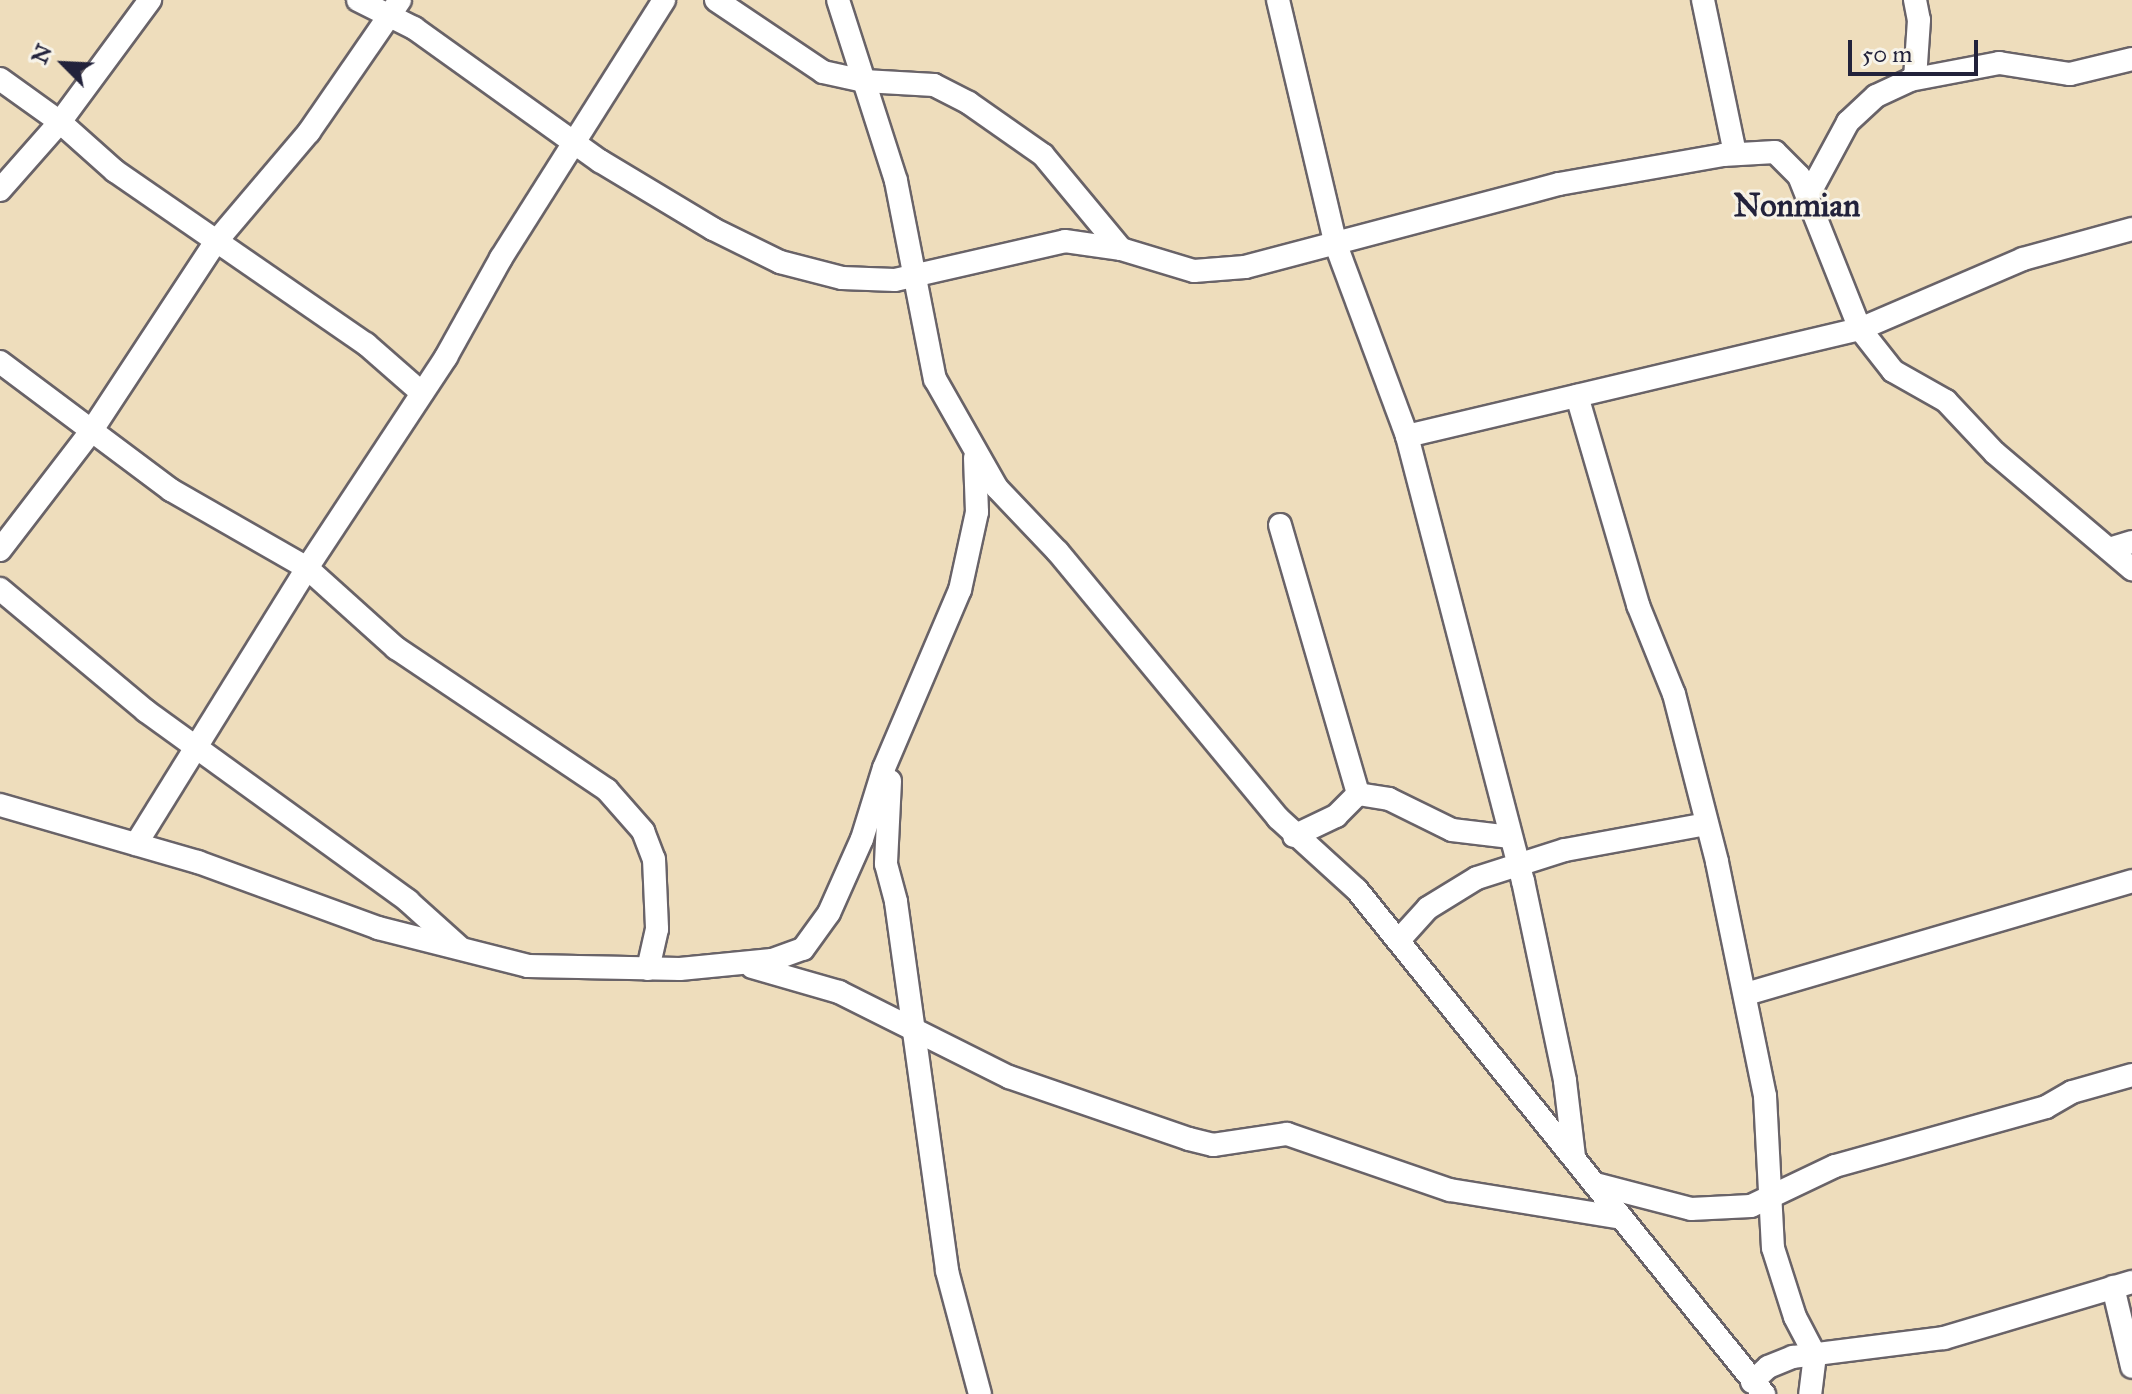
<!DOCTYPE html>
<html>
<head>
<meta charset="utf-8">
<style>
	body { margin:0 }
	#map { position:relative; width:2132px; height:1394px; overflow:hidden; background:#eeddbc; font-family:"IM FELL Great Primer",serif }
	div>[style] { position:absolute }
	.roads { filter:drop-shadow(2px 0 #696368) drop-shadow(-2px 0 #696368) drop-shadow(0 2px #696368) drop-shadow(0 -2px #696368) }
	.minor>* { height:22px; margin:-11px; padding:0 11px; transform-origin:11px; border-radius:11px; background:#fff }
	span { translate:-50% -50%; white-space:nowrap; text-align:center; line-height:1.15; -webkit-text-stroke:6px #f7f3e8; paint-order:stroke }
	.quarter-label { font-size:32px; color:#22223b; font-weight:700 }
	.north { position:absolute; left:24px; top:24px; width:80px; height:80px; -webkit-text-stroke:6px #f7f3e8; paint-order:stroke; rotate:294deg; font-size:22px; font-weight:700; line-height:32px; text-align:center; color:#22223b }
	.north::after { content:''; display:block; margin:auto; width:28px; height:36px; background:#22223b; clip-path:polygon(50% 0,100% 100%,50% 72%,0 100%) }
	.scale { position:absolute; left:1848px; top:40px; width:130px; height:36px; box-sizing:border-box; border:4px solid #22223b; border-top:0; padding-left:10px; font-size:24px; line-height:28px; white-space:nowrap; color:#22223b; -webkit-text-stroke:6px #f7f3e8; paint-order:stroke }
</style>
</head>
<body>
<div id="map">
	<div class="roads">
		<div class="minor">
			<div style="left:358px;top:0;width:63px;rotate:26.6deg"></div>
			<div style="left:414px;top:28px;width:229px;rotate:35.6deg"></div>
			<div style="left:600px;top:161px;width:132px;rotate:31deg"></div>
			<div style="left:713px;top:229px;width:75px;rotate:26.2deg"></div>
			<div style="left:780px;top:262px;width:64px;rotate:14.5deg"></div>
			<div style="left:842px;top:278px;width:53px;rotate:2.2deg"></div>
			<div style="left:895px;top:280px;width:174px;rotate:-12.9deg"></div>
			<div style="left:1065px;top:241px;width:57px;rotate:8.1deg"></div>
			<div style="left:716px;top:0;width:129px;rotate:33.9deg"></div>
			<div style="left:823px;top:72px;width:42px;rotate:12.4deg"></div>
			<div style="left:864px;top:81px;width:70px;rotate:3.3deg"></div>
			<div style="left:934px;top:85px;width:39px;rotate:27deg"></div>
			<div style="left:969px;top:103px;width:90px;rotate:35.1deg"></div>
			<div style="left:1043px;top:155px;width:122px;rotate:50.3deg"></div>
			<div style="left:1121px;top:249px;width:76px;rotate:16.8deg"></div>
			<div style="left:1194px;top:271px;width:51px;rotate:-4.5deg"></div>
			<div style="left:1245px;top:267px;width:325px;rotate:-14.8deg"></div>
			<div style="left:1559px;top:184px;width:167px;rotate:-10deg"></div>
			<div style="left:1723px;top:155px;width:52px;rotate:-3.3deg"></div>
			<div style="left:1775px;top:152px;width:34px;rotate:45deg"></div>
			<div style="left:1799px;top:176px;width:165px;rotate:68.3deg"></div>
			<div style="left:1860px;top:329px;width:53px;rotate:51.8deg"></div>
			<div style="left:1893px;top:371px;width:61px;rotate:29.5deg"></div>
			<div style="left:1946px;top:401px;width:71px;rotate:46.7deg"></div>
			<div style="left:1995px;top:453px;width:180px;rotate:40.3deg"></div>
			<div style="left:838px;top:0;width:190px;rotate:72.2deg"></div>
			<div style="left:896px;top:181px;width:202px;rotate:78.9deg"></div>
			<div style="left:935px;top:379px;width:125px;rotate:60.4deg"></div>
			<div style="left:997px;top:488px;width:88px;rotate:46.4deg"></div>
			<div style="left:1058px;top:552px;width:345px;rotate:50.4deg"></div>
			<div style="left:1278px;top:818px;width:107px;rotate:42.3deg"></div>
			<div style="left:1357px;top:890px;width:648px;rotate:51.08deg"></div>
			<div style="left:1278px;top:0;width:252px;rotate:76.7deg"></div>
			<div style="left:1336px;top:245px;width:204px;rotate:69.6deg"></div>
			<div style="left:1407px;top:436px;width:460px;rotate:75.4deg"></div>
			<div style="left:1523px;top:881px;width:204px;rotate:78.1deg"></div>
			<div style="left:1565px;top:1081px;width:76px;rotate:83.2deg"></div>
			<div style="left:1703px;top:0;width:156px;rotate:78.2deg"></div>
			<div style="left:1915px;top:0;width:20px;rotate:79deg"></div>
			<div style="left:1919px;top:20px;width:58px;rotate:93.9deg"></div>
			<div style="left:0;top:79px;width:74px;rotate:35.6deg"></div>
			<div style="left:60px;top:122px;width:74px;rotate:41.7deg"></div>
			<div style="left:115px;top:171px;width:305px;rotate:34.6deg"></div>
			<div style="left:366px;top:344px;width:74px;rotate:41.2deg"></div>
			<div style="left:0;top:190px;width:91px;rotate:-48.6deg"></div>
			<div style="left:60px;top:122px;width:152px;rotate:-53.6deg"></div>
			<div style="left:1808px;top:196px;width:84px;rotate:-61.6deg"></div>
			<div style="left:1848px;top:122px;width:38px;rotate:-43deg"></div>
			<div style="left:1876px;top:96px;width:38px;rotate:-25deg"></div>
			<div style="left:1910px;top:80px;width:91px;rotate:-10.8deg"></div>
			<div style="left:1999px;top:63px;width:72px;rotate:8.8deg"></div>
			<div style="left:2070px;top:74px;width:64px;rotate:-13.6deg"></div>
			<div style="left:0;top:362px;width:214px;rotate:36.8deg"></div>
			<div style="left:171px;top:490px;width:157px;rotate:29.8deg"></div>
			<div style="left:307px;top:568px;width:120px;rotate:42deg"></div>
			<div style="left:396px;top:648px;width:254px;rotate:33.9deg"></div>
			<div style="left:607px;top:790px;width:55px;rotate:48.7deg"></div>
			<div style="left:643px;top:831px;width:30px;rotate:69deg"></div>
			<div style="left:654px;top:859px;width:70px;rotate:87.5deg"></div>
			<div style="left:657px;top:929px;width:41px;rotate:102.7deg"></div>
			<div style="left:1577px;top:396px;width:218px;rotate:73.7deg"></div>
			<div style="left:1638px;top:605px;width:96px;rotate:68deg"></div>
			<div style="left:1674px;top:694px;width:173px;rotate:75.6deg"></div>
			<div style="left:1717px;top:862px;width:239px;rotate:78.4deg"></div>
			<div style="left:1765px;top:1096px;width:152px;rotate:87deg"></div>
			<div style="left:1773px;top:1248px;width:72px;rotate:72.3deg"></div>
			<div style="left:1795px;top:1317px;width:43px;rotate:62.2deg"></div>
			<div style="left:1815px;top:1355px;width:39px;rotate:97deg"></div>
			<div style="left:1407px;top:436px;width:465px;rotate:-13.3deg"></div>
			<div style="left:1860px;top:329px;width:177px;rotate:-23.2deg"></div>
			<div style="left:2023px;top:259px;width:113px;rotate:-15.4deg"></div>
			<div style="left:1280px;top:525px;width:280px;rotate:73.8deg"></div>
			<div style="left:2109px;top:549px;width:24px;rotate:-17deg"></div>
			<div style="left:0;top:550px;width:151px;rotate:-52.5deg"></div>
			<div style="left:92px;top:430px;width:222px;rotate:-56.7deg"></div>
			<div style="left:214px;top:244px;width:147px;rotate:-49.7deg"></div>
			<div style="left:309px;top:132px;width:160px;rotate:-55.4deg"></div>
			<div style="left:0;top:589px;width:190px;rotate:39.9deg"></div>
			<div style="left:146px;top:711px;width:324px;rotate:35.9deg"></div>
			<div style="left:408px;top:901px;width:69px;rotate:42deg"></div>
			<div style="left:890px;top:781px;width:83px;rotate:92.8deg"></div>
			<div style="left:886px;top:864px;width:39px;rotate:75deg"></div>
			<div style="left:896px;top:902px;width:373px;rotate:82.1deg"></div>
			<div style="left:947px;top:1271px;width:127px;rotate:75deg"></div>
			<div style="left:0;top:805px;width:206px;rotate:16.1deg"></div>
			<div style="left:198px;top:862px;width:192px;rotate:20.1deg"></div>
			<div style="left:378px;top:928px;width:155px;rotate:14.2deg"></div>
			<div style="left:528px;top:966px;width:152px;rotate:1.1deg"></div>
			<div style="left:680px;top:969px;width:92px;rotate:-5.6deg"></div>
			<div style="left:772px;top:960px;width:33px;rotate:-20deg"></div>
			<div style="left:803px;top:949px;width:44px;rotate:-54.2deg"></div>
			<div style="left:829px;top:913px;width:81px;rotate:-66deg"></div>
			<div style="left:862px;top:839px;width:74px;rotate:-72.8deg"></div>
			<div style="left:884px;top:768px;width:194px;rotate:-66.9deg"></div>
			<div style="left:960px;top:590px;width:80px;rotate:-77.7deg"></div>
			<div style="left:977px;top:512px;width:54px;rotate:-92.1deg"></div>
			<div style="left:1294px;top:836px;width:47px;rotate:-25.5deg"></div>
			<div style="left:1336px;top:816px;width:31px;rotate:-45deg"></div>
			<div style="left:1358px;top:794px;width:31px;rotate:9deg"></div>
			<div style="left:1389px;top:799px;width:70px;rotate:26.2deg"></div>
			<div style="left:1452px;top:830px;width:59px;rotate:6.8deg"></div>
			<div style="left:136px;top:844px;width:325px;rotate:-58.2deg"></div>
			<div style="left:307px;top:568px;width:253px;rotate:-56.6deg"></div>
			<div style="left:446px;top:357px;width:113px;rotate:-60.9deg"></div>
			<div style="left:501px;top:258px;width:305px;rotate:-57.7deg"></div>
			<div style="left:1399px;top:940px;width:43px;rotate:-47.8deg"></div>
			<div style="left:1428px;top:908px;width:57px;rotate:-31.5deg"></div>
			<div style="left:1477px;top:878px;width:92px;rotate:-17.7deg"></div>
			<div style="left:1565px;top:850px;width:144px;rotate:-10.4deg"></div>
			<div style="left:752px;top:967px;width:91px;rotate:16deg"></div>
			<div style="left:839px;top:992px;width:190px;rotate:26.6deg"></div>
			<div style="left:1009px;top:1077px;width:190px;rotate:19deg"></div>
			<div style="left:1189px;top:1139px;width:25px;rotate:14deg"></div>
			<div style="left:1213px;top:1145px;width:75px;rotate:-8.5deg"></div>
			<div style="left:1287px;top:1134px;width:172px;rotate:19deg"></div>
			<div style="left:1450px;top:1190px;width:174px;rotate:9.2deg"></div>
			<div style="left:1746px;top:994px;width:402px;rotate:-16.3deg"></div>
			<div style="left:1595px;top:1184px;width:99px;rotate:14.6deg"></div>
			<div style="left:1691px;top:1209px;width:60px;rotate:-2.9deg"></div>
			<div style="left:1751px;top:1206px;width:93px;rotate:-25.5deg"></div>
			<div style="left:1835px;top:1166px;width:219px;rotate:-15.6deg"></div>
			<div style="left:2046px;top:1107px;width:30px;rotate:-30deg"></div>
			<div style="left:2072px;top:1092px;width:62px;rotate:-15.8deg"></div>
			<div style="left:2113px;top:1287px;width:82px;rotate:76.6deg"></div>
			<div style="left:1752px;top:1382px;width:22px;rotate:-43deg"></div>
			<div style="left:1768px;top:1367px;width:27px;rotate:-22deg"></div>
			<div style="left:1793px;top:1357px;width:152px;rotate:-7.2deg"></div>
			<div style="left:1944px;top:1338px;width:196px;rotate:-16.6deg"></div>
		</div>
	</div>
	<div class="quarter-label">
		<span style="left:1797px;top:206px">Nonmian</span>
	</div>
	<div class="north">N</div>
	<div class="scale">50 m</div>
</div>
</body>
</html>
